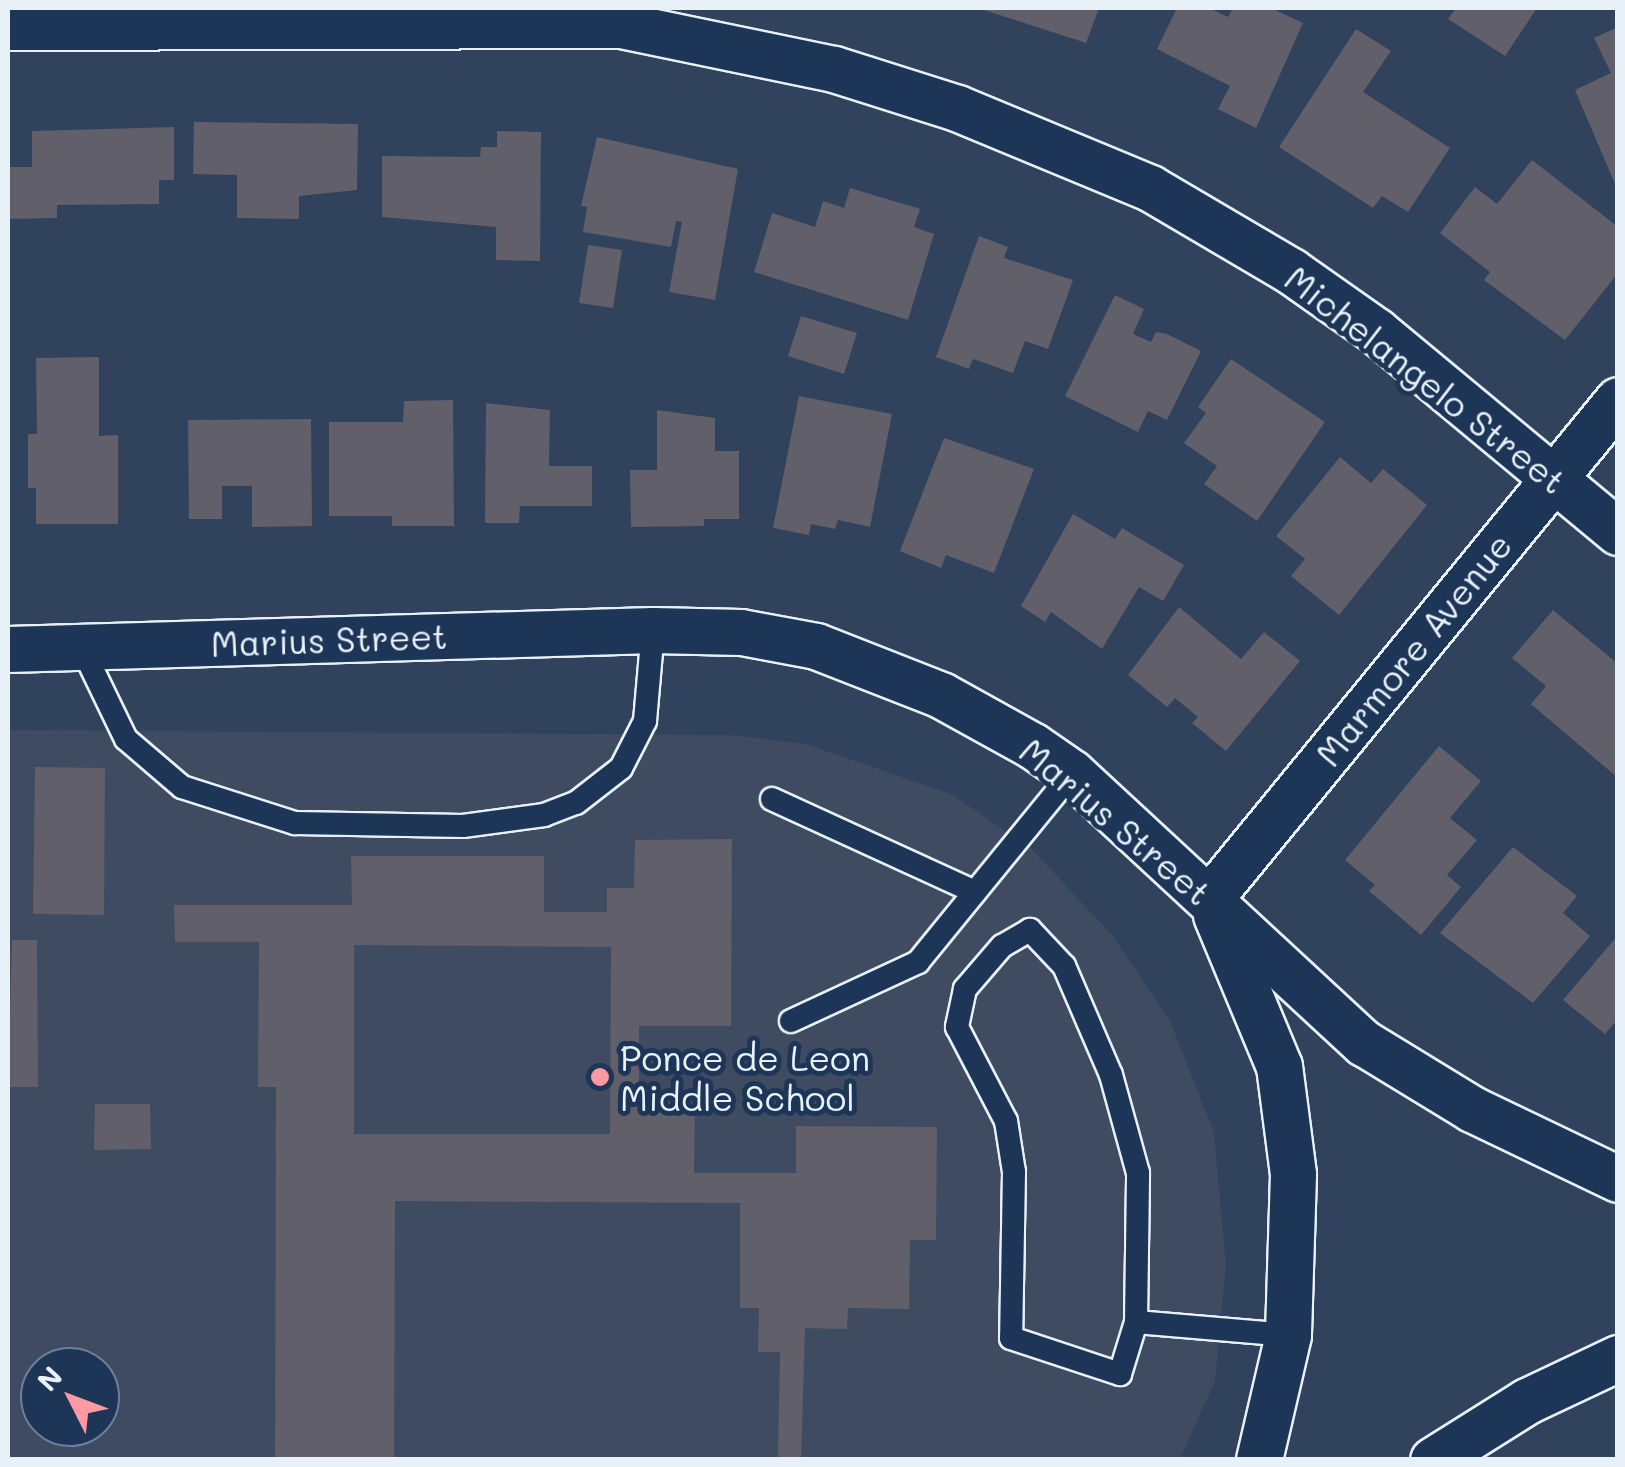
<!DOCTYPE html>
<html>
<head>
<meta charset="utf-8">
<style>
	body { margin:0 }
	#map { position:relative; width:1625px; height:1467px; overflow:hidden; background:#31425d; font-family:Mali,sans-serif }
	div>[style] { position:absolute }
	.built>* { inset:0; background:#3f4b61 }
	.building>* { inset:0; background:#605f6a }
	.roads { filter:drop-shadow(2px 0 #e8f1f8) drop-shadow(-2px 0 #e8f1f8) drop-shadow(0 2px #e8f1f8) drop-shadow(0 -2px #e8f1f8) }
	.lane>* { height:22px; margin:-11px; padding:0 11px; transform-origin:11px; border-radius:11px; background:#1d3557 }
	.street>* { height:45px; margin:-22.5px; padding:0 22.5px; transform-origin:22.5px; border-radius:22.5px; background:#1d3557 }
	.dots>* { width:28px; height:28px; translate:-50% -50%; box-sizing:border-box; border:5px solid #1d3557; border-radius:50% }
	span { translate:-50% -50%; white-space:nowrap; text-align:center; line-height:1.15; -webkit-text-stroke:10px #1d3557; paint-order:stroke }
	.street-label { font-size:35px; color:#e8f1f8 }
	.poi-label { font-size:35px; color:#e8f1f8 }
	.left { translate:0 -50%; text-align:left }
	.frame { position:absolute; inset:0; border:10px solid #e8f1f8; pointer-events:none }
	.north { position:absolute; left:20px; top:1347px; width:100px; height:100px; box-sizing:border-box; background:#1d3557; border:2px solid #6e8097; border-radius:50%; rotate:312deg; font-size:28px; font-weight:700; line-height:40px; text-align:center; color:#e8f1f8 }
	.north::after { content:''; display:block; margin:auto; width:35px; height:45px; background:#ff9aa2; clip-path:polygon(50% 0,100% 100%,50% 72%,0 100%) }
</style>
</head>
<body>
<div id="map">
	<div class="built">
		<div style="clip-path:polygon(evenodd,8px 730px,729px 735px,806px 744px,951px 794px,1031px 848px,1112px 935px,1170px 1021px,1214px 1133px,1226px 1265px,1215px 1381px,1180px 1459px,8px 1460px,8px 730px,40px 1367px,100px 1367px,100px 1427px,40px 1427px,40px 1367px)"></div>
	</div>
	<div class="building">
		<div style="clip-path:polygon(978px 8px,1099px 8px,1086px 43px)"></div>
		<div style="clip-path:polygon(1177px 8px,1209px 8px,1228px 17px,1233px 8px,1271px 8px,1303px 23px,1256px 128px,1218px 109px,1230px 86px,1157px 49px)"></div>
		<div style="clip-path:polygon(1456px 8px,1537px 8px,1505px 56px,1448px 19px)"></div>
		<div style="clip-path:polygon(1618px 27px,1618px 191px,1575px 90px,1611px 73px,1594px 38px)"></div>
		<div style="clip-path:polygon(1356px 29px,1391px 51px,1363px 92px,1450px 148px,1408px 212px,1382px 196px,1373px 208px,1279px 147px)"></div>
		<div style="clip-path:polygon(194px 122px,358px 124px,357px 190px,299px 196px,299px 219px,237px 218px,237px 175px,193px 174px)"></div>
		<div style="clip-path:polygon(174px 127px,174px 180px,159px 180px,159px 204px,57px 205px,57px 218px,8px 219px,8px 167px,32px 167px,32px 131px)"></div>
		<div style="clip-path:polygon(497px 131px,541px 132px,540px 261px,496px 260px,496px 227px,382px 217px,382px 156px,480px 157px,481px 147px,497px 147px)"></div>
		<div style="clip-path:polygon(597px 137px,738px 169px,715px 300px,669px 292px,682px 222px,676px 221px,671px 247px,583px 232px,587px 207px,581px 206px)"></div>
		<div style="clip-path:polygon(1532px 160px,1618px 227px,1618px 273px,1565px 340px,1484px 280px,1490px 272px,1440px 233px,1475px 187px,1497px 204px)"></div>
		<div style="clip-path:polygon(850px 188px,920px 209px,914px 227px,934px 234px,908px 320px,754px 272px,772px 213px,815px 227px,823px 201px,844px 208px)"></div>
		<div style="clip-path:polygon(979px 236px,1008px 247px,1004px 258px,1073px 280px,1048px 349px,1025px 341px,1013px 373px,973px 359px,969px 369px,936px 357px)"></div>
		<div style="clip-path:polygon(588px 245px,622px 250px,613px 308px,579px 303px)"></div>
		<div style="clip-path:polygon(1115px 295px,1144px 309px,1133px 334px,1151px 342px,1156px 332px,1167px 334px,1201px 351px,1167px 420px,1148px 411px,1138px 432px,1065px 396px)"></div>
		<div style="clip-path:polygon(801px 316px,857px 333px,844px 374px,788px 356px)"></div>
		<div style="clip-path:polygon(99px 357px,99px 436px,118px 435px,118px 524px,36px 524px,36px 488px,28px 488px,28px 434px,37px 434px,36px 358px)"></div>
		<div style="clip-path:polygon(1231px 359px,1325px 422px,1257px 521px,1204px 484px,1217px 466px,1184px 443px,1206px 413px,1198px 407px)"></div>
		<div style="clip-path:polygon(799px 396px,892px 414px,870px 527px,838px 520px,835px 529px,811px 524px,809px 535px,773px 528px)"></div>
		<div style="clip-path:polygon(453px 400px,454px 526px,392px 526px,392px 516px,329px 516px,329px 422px,403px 422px,404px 401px)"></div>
		<div style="clip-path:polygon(486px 403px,550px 410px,549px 466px,592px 466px,592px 506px,520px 506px,519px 523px,485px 523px)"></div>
		<div style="clip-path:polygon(657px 410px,715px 418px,715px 451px,739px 451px,739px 519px,704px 519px,704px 526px,631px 527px,630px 470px,657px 470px)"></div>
		<div style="clip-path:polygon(311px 419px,312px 526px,252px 527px,252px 486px,222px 486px,222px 519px,189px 519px,188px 420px)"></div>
		<div style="clip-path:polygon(944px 438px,1034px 469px,994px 573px,946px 555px,941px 568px,900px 551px)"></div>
		<div style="clip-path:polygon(1340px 457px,1371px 483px,1383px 469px,1427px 505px,1339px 615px,1291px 576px,1305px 559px,1276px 536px)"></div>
		<div style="clip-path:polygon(1073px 514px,1115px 539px,1122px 528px,1184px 565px,1163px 601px,1139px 587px,1102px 649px,1051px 612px,1045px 622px,1021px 606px)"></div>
		<div style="clip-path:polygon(1179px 607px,1241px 659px,1264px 632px,1300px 661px,1226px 751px,1192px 723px,1198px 717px,1175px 698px,1167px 707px,1128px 675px)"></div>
		<div style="clip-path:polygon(1553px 610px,1618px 664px,1618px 778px,1531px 704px,1546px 686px,1512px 658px)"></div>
		<div style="clip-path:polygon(1439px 746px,1481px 781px,1450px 818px,1477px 840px,1447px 875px,1461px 887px,1421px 935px,1369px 891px,1375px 885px,1345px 860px)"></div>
		<div style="clip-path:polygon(35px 767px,105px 768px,104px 915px,33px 914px)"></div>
		<div style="clip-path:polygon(evenodd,732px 839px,731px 1026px,639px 1026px,639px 1102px,695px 1103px,694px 1173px,796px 1173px,796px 1126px,937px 1127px,936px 1240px,910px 1240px,909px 1309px,848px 1308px,847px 1329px,805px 1328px,801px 1460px,778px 1460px,780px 1352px,758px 1352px,759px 1308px,740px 1308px,740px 1203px,395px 1201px,394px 1460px,275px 1460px,276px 1087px,258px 1087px,259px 942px,175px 942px,174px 905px,352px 905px,351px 856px,544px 856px,544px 912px,607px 912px,607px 888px,634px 888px,635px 840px,732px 839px,354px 945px,611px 947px,610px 1134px,354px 1134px,354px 945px)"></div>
		<div style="clip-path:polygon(1513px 847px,1577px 896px,1563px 913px,1590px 936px,1533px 1003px,1440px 933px)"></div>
		<div style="clip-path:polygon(1618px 935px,1618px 1019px,1605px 1034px,1563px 1000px)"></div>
		<div style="clip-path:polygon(12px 940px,37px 940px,38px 1087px,8px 1087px)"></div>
		<div style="clip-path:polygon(95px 1104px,150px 1104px,151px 1149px,94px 1150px)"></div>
	</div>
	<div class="roads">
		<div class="lane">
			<div style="left:81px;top:646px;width:103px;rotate:64.2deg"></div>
			<div style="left:126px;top:739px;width:74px;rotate:40.6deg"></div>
			<div style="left:182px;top:787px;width:119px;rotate:17.7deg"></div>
			<div style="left:295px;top:823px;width:168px;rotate:1deg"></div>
			<div style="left:463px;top:826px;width:82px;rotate:-7.7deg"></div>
			<div style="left:544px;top:815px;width:34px;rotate:-21deg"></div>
			<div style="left:576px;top:803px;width:57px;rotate:-37.9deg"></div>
			<div style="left:621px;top:768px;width:53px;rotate:-62.9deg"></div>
			<div style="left:645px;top:721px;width:91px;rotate:-85deg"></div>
			<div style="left:772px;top:799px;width:223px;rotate:24.6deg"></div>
			<div style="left:791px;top:1021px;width:140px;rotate:-24.9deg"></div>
			<div style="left:918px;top:962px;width:244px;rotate:-50.8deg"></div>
			<div style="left:1136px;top:1322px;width:149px;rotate:-89.2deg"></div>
			<div style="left:1138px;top:1173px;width:102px;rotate:-105.4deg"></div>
			<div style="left:1111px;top:1075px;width:119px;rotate:-113.3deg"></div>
			<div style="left:1064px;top:966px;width:50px;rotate:-133.4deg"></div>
			<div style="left:1030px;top:930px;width:32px;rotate:150deg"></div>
			<div style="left:1002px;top:946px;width:57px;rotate:130.7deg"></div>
			<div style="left:965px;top:989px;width:39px;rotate:102deg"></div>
			<div style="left:957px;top:1027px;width:106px;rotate:62.5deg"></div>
			<div style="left:1006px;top:1121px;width:52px;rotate:81.1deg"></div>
			<div style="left:1014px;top:1172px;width:166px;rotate:91deg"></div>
			<div style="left:1011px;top:1338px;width:115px;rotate:18.3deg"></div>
			<div style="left:1120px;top:1374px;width:54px;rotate:-72.9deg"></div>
			<div style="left:1136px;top:1322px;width:153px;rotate:4.9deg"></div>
		</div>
		<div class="street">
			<div style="left:8px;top:27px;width:613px;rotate:-0.19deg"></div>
			<div style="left:621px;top:25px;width:217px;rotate:11.7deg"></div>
			<div style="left:834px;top:69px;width:129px;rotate:17.6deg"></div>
			<div style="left:957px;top:108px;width:209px;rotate:22.5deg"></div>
			<div style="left:1150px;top:188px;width:164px;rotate:30.5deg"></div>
			<div style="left:1291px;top:271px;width:104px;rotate:35.2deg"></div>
			<div style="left:1376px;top:331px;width:315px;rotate:39.7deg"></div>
			<div style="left:8px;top:649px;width:645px;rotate:-1.69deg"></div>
			<div style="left:653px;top:630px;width:88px;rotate:1.3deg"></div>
			<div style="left:741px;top:632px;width:76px;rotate:10.6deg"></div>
			<div style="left:816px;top:646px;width:134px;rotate:21.4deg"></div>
			<div style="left:941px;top:695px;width:105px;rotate:29deg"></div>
			<div style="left:1033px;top:746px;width:47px;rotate:34.7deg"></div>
			<div style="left:1072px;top:773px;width:398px;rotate:42.8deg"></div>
			<div style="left:1364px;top:1043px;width:127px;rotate:31.4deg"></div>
			<div style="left:1472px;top:1109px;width:162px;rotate:25.6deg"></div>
			<div style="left:1209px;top:899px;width:645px;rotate:-50.66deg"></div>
			<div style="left:1216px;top:915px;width:164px;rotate:67.4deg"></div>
			<div style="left:1279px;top:1066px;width:109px;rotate:82.6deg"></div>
			<div style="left:1293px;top:1174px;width:161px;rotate:91.8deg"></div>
			<div style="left:1288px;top:1335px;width:128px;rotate:103.1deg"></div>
			<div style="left:1433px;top:1460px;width:111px;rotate:-32.1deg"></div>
			<div style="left:1527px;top:1401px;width:101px;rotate:-25.3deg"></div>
		</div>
	</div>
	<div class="dots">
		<div style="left:600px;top:1077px;background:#ff9aa2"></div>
	</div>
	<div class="street-label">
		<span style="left:1426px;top:379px;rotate:38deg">Michelangelo Street</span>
		<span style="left:329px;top:639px;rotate:-2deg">Marius Street</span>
		<span style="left:1413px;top:649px;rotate:-51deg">Marmore Avenue</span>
		<span style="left:1116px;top:821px;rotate:40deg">Marius Street</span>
	</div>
	<div class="poi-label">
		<span class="left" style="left:620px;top:1077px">Ponce de Leon<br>Middle School</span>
	</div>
	<div class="frame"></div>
	<div class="north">N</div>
</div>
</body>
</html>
